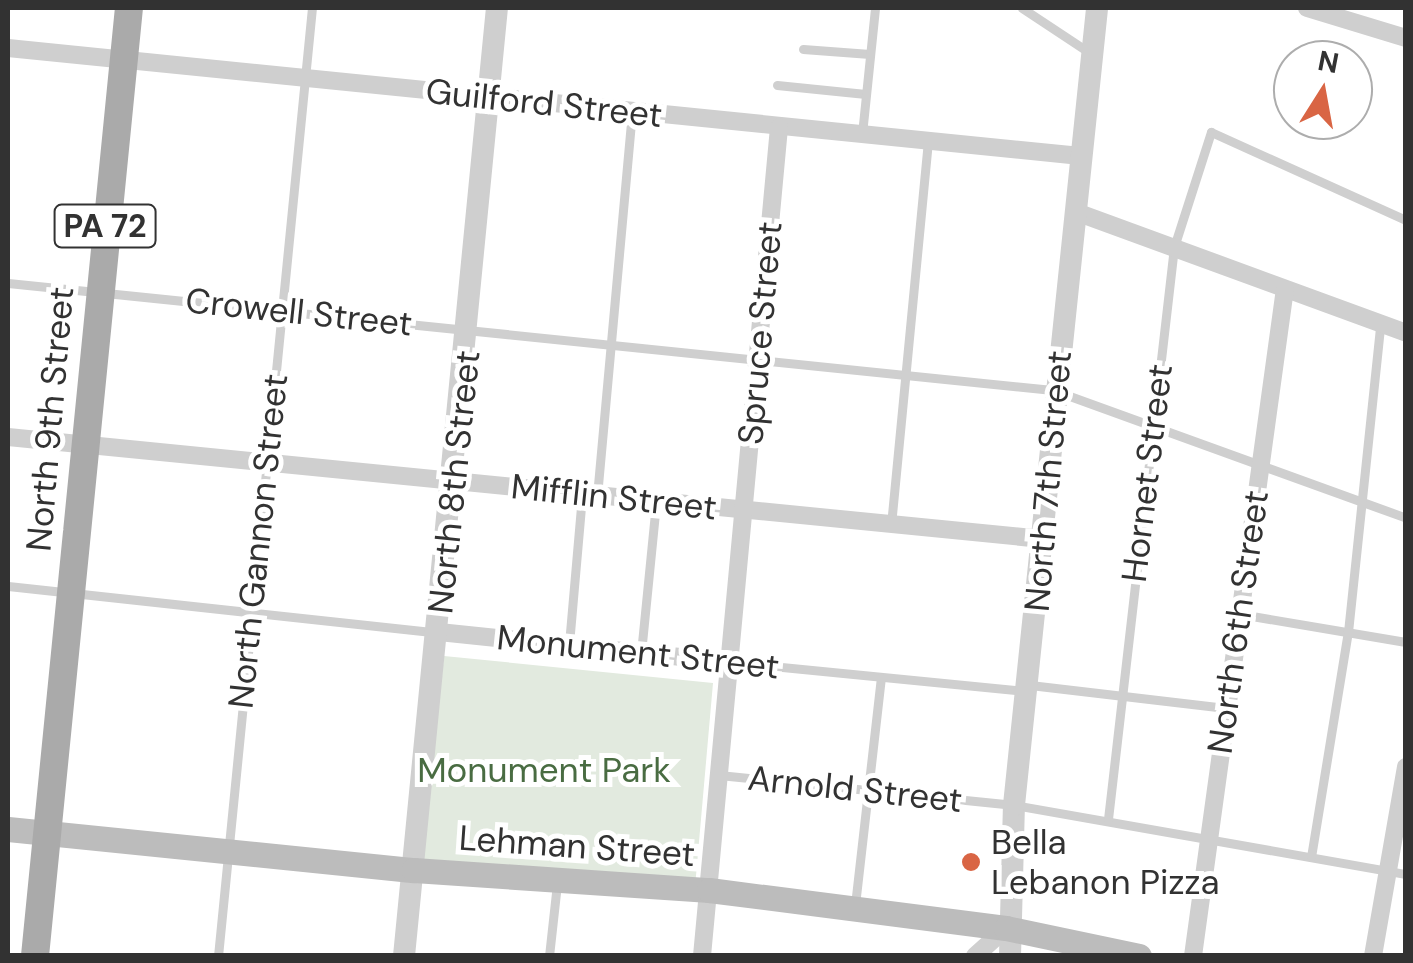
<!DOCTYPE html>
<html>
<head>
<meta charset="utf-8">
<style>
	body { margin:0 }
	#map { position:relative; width:1413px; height:963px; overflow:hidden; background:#fff; font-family:"DM Sans",sans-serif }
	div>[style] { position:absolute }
	.green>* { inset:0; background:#e2eadf }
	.service>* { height:9px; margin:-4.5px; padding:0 4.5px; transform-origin:4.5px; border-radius:4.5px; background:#cfcfcf }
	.minor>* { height:18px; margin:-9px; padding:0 9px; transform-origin:9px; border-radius:9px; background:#cfcfcf }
	.tertiary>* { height:22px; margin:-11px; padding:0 11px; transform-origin:11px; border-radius:11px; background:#cfcfcf }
	.secondary>* { height:25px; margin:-12.5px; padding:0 12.5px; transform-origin:12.5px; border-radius:12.5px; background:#bcbcbc }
	.primary>* { height:28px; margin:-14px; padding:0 14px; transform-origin:14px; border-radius:14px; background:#aaa }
	.dots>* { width:28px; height:28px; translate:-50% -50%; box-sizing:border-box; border:5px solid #fff; border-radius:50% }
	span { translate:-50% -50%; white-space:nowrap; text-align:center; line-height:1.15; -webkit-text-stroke:10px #fff; paint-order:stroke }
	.shield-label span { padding:2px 8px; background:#fff; border:2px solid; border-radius:8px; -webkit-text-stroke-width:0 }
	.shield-label { font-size:32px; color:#323232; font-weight:700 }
	.street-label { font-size:35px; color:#323232 }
	.park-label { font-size:35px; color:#496c42 }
	.poi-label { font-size:35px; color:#323232 }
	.left { translate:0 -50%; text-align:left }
	.frame { position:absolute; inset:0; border:10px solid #323232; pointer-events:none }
	.north { position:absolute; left:1273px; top:40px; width:100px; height:100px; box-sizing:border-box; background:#fff; border:2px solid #adadad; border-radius:50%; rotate:11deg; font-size:28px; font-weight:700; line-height:40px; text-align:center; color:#323232 }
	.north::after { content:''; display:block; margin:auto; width:35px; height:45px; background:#d96544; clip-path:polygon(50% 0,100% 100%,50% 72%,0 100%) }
</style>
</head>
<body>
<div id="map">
	<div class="green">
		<div style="clip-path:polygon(444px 656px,713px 683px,695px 887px,422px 863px)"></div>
	</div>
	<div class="service">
		<div style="left:1022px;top:8px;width:82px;rotate:33.5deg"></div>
		<div style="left:803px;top:49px;width:67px;rotate:4.3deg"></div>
		<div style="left:777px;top:85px;width:89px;rotate:5.8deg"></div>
		<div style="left:862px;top:134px;width:127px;rotate:-84.1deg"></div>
		<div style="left:8px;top:283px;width:1050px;rotate:5.85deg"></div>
		<div style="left:1053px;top:390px;width:375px;rotate:19.9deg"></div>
		<div style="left:597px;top:496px;width:385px;rotate:-84.8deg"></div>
		<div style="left:891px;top:525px;width:383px;rotate:-84.5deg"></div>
		<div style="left:8px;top:586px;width:426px;rotate:6.2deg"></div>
		<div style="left:1240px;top:614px;width:168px;rotate:9.6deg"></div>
		<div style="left:569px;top:644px;width:151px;rotate:-85deg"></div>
		<div style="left:641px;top:653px;width:152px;rotate:-84.3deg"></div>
		<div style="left:730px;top:662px;width:297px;rotate:5.6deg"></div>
		<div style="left:1030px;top:685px;width:197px;rotate:6.7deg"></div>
		<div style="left:719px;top:775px;width:297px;rotate:5.8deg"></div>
		<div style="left:1014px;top:805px;width:398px;rotate:10deg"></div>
		<div style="left:1108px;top:819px;width:576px;rotate:-83.42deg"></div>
		<div style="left:1174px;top:247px;width:121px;rotate:-72.2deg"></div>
		<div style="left:1211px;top:132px;width:214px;rotate:24.3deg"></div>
		<div style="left:1311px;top:857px;width:228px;rotate:-80.7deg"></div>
		<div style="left:1348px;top:632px;width:309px;rotate:-84deg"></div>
		<div style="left:855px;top:905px;width:229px;rotate:-83.5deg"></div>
		<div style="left:218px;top:956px;width:953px;rotate:-84.34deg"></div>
		<div style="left:549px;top:956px;width:72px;rotate:-83.7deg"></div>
	</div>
	<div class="minor">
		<div style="left:1307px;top:8px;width:103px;rotate:16.9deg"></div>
		<div style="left:8px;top:48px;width:1078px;rotate:5.75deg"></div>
		<div style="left:1076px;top:212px;width:351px;rotate:20.1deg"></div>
		<div style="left:8px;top:437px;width:1039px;rotate:5.63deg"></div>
		<div style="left:439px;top:632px;width:293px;rotate:5.9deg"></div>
		<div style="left:702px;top:956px;width:832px;rotate:-84.69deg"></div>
		<div style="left:975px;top:956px;width:42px;rotate:-42.1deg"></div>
		<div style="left:1193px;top:956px;width:673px;rotate:-82.15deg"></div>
		<div style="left:1373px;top:956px;width:192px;rotate:-80.1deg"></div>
	</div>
	<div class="tertiary">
		<div style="left:404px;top:956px;width:953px;rotate:-84.4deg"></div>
		<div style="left:1010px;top:956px;width:151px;rotate:-88.5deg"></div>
		<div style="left:1014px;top:805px;width:801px;rotate:-84.05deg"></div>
	</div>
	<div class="secondary">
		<div style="left:8px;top:829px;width:408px;rotate:5.8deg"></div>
		<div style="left:414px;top:870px;width:296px;rotate:3.9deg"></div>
		<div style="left:709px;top:890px;width:299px;rotate:7.3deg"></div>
		<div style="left:1006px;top:928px;width:136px;rotate:11.9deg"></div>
	</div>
	<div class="primary">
		<div style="left:35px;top:956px;width:953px;rotate:-84.34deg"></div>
	</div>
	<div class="dots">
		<div style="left:971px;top:862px;background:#d96544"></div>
	</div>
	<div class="shield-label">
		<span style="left:105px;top:226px">PA 72</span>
	</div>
	<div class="street-label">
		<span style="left:544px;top:103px;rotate:6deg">Guilford Street</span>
		<span style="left:299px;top:312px;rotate:6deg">Crowell Street</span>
		<span style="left:760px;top:333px;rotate:-85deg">Spruce Street</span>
		<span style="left:50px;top:419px;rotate:-85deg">North 9th Street</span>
		<span style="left:1147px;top:473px;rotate:-83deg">Hornet Street</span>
		<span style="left:1048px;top:481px;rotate:-85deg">North 7th Street</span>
		<span style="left:454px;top:482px;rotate:-84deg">North 8th Street</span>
		<span style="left:614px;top:497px;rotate:6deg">Mifflin Street</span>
		<span style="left:258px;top:541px;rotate:-84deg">North Gannon Street</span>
		<span style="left:1238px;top:622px;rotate:-82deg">North 6th Street</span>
		<span style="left:638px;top:652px;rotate:6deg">Monument Street</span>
		<span style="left:855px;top:789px;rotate:6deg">Arnold Street</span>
		<span style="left:577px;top:846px;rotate:4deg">Lehman Street</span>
	</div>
	<div class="park-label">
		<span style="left:544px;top:770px">Monument Park</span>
	</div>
	<div class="poi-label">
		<span class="left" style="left:991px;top:862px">Bella<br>Lebanon Pizza</span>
	</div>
	<div class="frame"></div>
	<div class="north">N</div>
</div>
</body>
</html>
